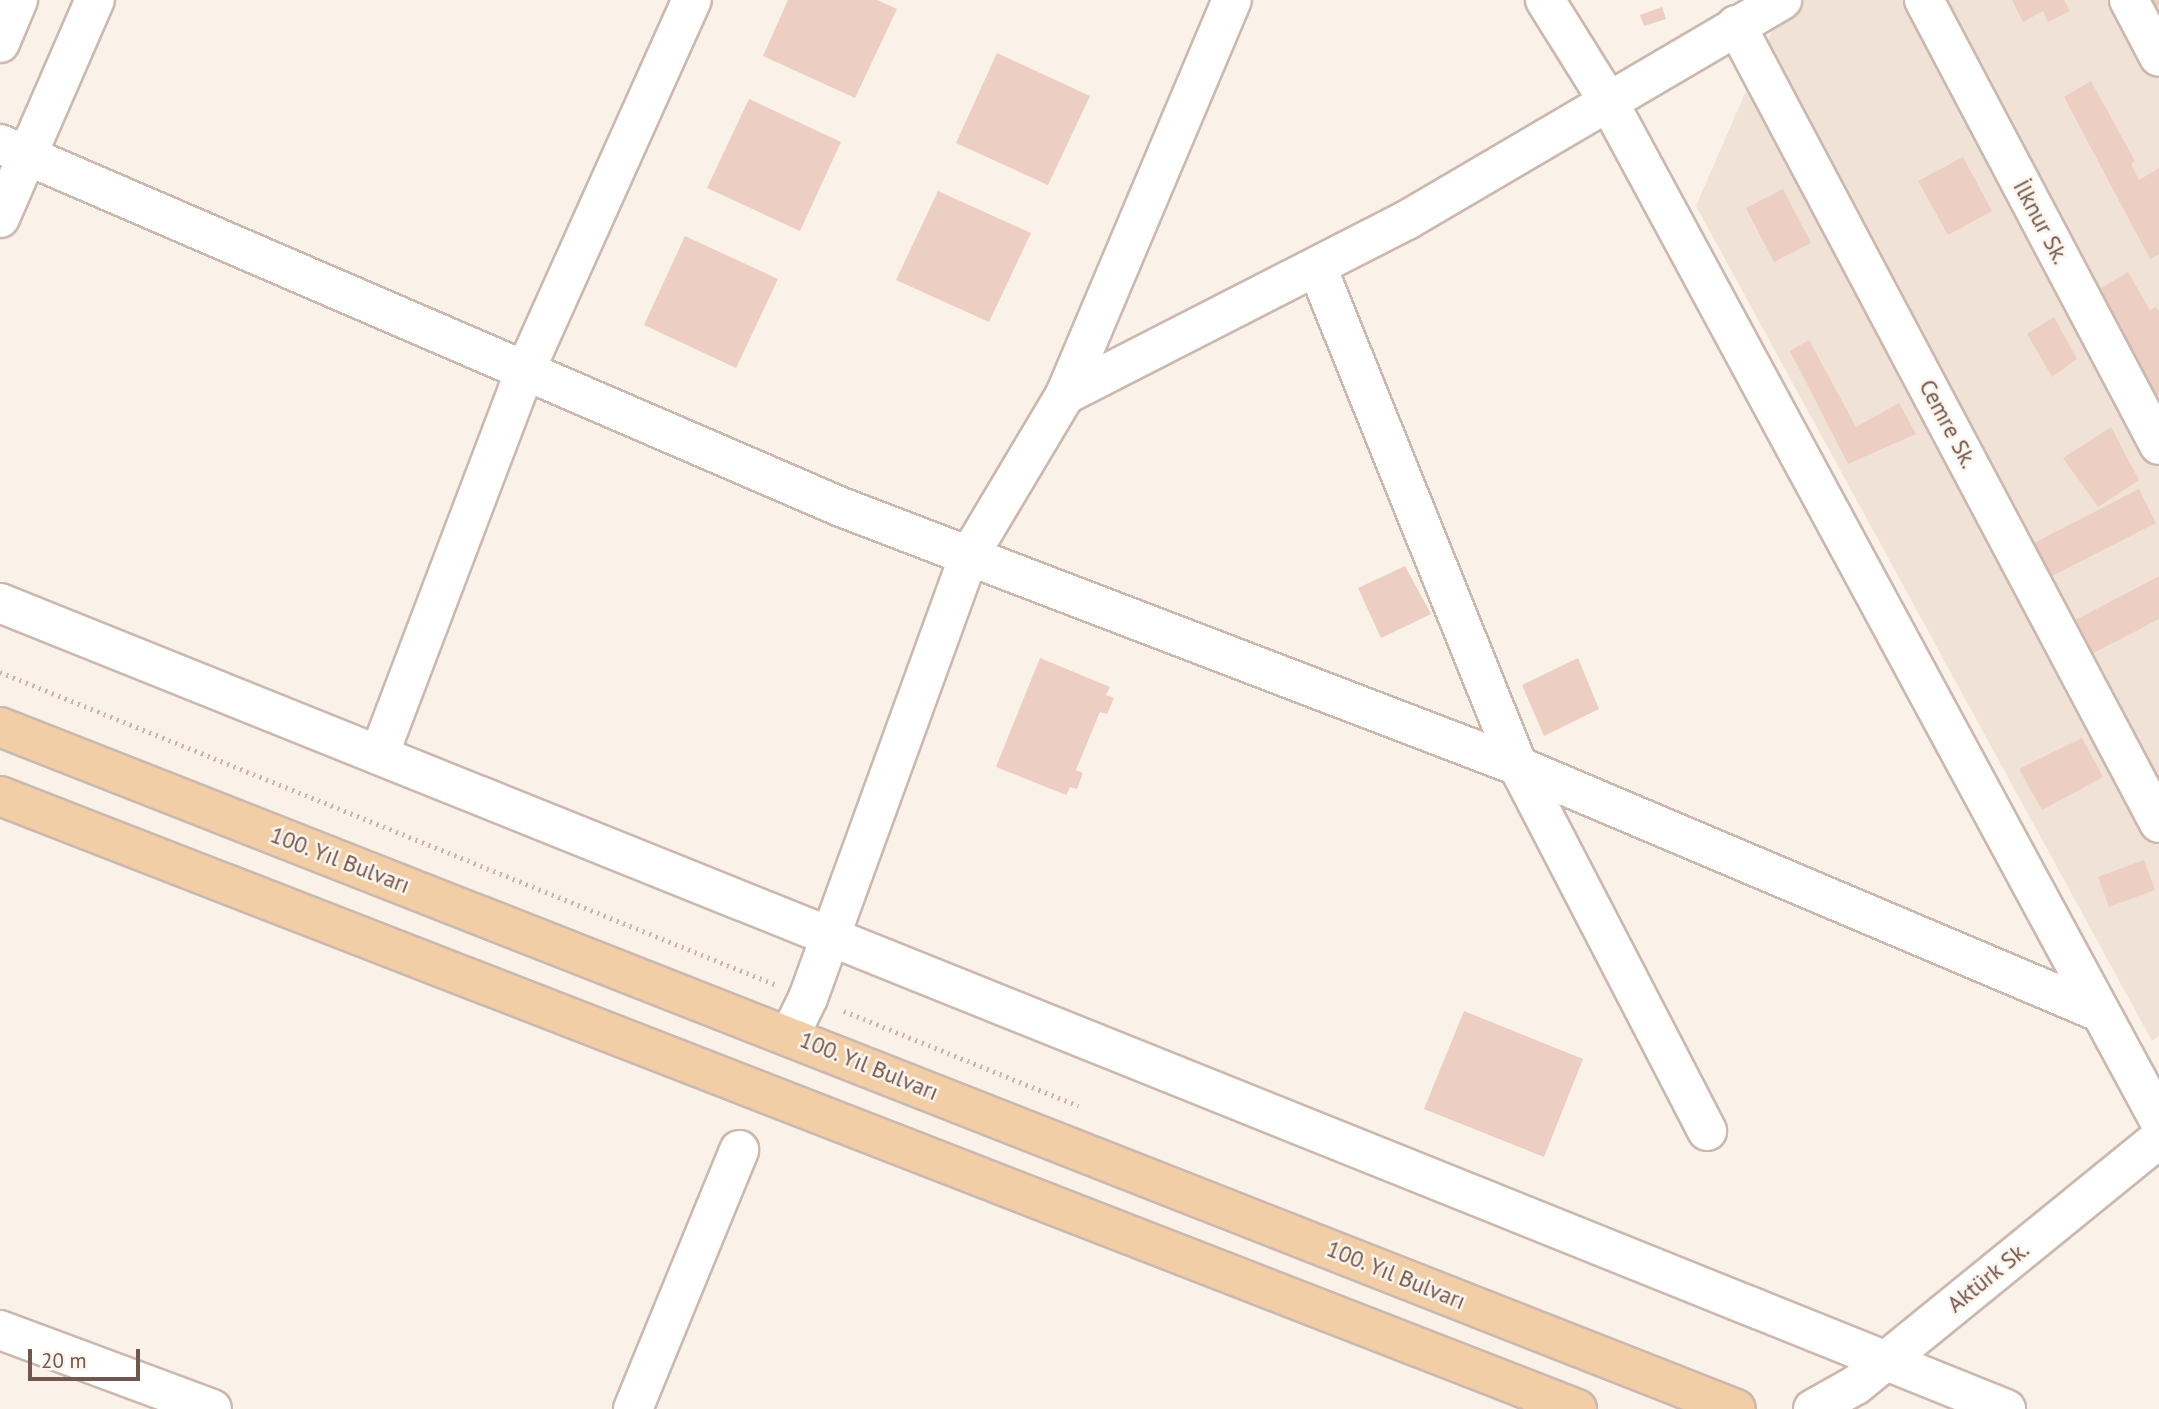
<!DOCTYPE html>
<html>
<head>
<meta charset="utf-8">
<style>
	body { margin:0 }
	#map { position:relative; width:2159px; height:1409px; overflow:hidden; background:#faf1e8; font-family:"PT Sans",sans-serif }
	div>[style] { position:absolute }
	.residential>* { inset:0; background:#f1e2d7 }
	.building>* { inset:0; background:#edcec2 }
	.path>* { height:4.5px; margin-top:-2.25px; transform-origin:0; background:repeating-linear-gradient(90deg,#d2b2a5 0 2px,transparent 0 7px) }
	.roads { filter:drop-shadow(2px 0 #cbb8af) drop-shadow(-2px 0 #cbb8af) drop-shadow(0 2px #cbb8af) drop-shadow(0 -2px #cbb8af) }
	.minor>* { height:38px; margin:-19px; padding:0 19px; transform-origin:19px; border-radius:19px; background:#fff }
	.major>* { height:38px; margin:-19px; padding:0 19px; transform-origin:19px; border-radius:19px; background:#f2cea7 }
	span { translate:-50% -50%; white-space:nowrap; text-align:center; line-height:1.15; -webkit-text-stroke:5px #fdf5ee; paint-order:stroke }
	.street-label { font-size:23px; color:#72574e }
	.scale { position:absolute; left:28px; top:1349px; width:112px; height:32px; box-sizing:border-box; border:4px solid #72574e; border-top:0; padding-left:9px; font-size:21px; line-height:24px; white-space:nowrap; color:#72574e; -webkit-text-stroke:5px #fdf5ee; paint-order:stroke }
</style>
</head>
<body>
<div id="map">
	<div class="residential">
		<div style="clip-path:polygon(1769px 0,2159px 0,2159px 1036px,2152px 1041px,1696px 206px,1779px 15px)"></div>
	</div>
	<div class="building">
		<div style="clip-path:polygon(788px 0,877px 0,897px 9px,855px 98px,763px 56px)"></div>
		<div style="clip-path:polygon(2012px 0,2064px 0,2070px 11px,2048px 22px,2043px 11px,2023px 22px)"></div>
		<div style="clip-path:polygon(2139px 0,2159px 0,2159px 38px)"></div>
		<div style="clip-path:polygon(1662px 7px,1666px 19px,1644px 26px,1640px 15px)"></div>
		<div style="clip-path:polygon(997px 53px,1090px 96px,1048px 185px,956px 143px)"></div>
		<div style="clip-path:polygon(2091px 81px,2135px 161px,2131px 164px,2139px 180px,2159px 168px,2159px 254px,2150px 259px,2064px 97px)"></div>
		<div style="clip-path:polygon(749px 99px,841px 142px,800px 231px,707px 188px)"></div>
		<div style="clip-path:polygon(1963px 157px,1992px 211px,1948px 235px,1918px 181px)"></div>
		<div style="clip-path:polygon(1783px 189px,1811px 243px,1774px 262px,1746px 208px)"></div>
		<div style="clip-path:polygon(938px 191px,1031px 233px,989px 322px,896px 280px)"></div>
		<div style="clip-path:polygon(685px 236px,778px 279px,736px 368px,644px 325px)"></div>
		<div style="clip-path:polygon(2128px 272px,2150px 310px,2156px 307px,2159px 312px,2159px 395px,2149px 400px,2089px 295px)"></div>
		<div style="clip-path:polygon(2054px 317px,2077px 359px,2052px 377px,2027px 334px)"></div>
		<div style="clip-path:polygon(1809px 340px,1856px 427px,1899px 403px,1916px 434px,1848px 464px,1790px 351px)"></div>
		<div style="clip-path:polygon(2111px 427px,2139px 480px,2098px 507px,2063px 458px)"></div>
		<div style="clip-path:polygon(2139px 489px,2156px 523px,2042px 581px,2024px 548px)"></div>
		<div style="clip-path:polygon(1405px 566px,1431px 614px,1381px 638px,1358px 588px)"></div>
		<div style="clip-path:polygon(2159px 576px,2159px 619px,2084px 658px,2066px 625px)"></div>
		<div style="clip-path:polygon(1040px 658px,1110px 687px,1106px 695px,1114px 698px,1107px 714px,1100px 712px,1076px 770px,1083px 773px,1077px 789px,1070px 787px,1066px 795px,996px 767px)"></div>
		<div style="clip-path:polygon(1578px 658px,1599px 709px,1544px 736px,1522px 685px)"></div>
		<div style="clip-path:polygon(2082px 738px,2103px 777px,2042px 810px,2019px 769px)"></div>
		<div style="clip-path:polygon(2144px 860px,2155px 890px,2109px 907px,2098px 877px)"></div>
		<div style="clip-path:polygon(1464px 1011px,1583px 1059px,1544px 1157px,1424px 1109px)"></div>
	</div>
	<div class="path">
		<div style="left:0;top:672px;width:835px;rotate:21.95deg"></div>
		<div style="left:844px;top:1011px;width:253px;rotate:22deg"></div>
	</div>
	<div class="roads">
		<div class="minor">
			<div style="left:1545px;top:0;width:119px;rotate:58deg"></div>
			<div style="left:1608px;top:101px;width:1158px;rotate:61.6deg"></div>
			<div style="left:1924px;top:0;width:503px;rotate:62.16deg"></div>
			<div style="left:2129px;top:0;width:64px;rotate:62.2deg"></div>
			<div style="left:1736px;top:25px;width:903px;rotate:62.07deg"></div>
			<div style="left:0;top:43px;width:47px;rotate:-67.3deg"></div>
			<div style="left:0;top:144px;width:916px;rotate:23.35deg"></div>
			<div style="left:841px;top:507px;width:725px;rotate:20.94deg"></div>
			<div style="left:1518px;top:766px;width:631px;rotate:22.95deg"></div>
			<div style="left:0;top:218px;width:238px;rotate:-66.5deg"></div>
			<div style="left:1317px;top:267px;width:538px;rotate:68.06deg"></div>
			<div style="left:1518px;top:766px;width:411px;rotate:62.6deg"></div>
			<div style="left:1065px;top:395px;width:384px;rotate:-27.1deg"></div>
			<div style="left:1407px;top:220px;width:435px;rotate:-30.4deg"></div>
			<div style="left:0;top:603px;width:2162px;rotate:21.89deg"></div>
			<div style="left:379px;top:755px;width:411px;rotate:-69.2deg"></div>
			<div style="left:525px;top:371px;width:407px;rotate:-65.8deg"></div>
			<div style="left:790px;top:1035px;width:41px;rotate:-64.1deg"></div>
			<div style="left:808px;top:998px;width:470px;rotate:-70deg"></div>
			<div style="left:969px;top:556px;width:187px;rotate:-59.2deg"></div>
			<div style="left:1065px;top:395px;width:429px;rotate:-67.1deg"></div>
			<div style="left:0;top:1330px;width:226px;rotate:20.4deg"></div>
			<div style="left:633px;top:1409px;width:280px;rotate:-67.7deg"></div>
			<div style="left:1813px;top:1409px;width:49px;rotate:-29.2deg"></div>
			<div style="left:1856px;top:1385px;width:390px;rotate:-39.1deg"></div>
		</div>
		<div class="major">
			<div style="left:0;top:727px;width:1865px;rotate:21.45deg"></div>
			<div style="left:0;top:796px;width:1692px;rotate:21.24deg"></div>
		</div>
	</div>
	<div class="street-label">
		<span style="left:2041px;top:222px;rotate:62deg">İlknur Sk.</span>
		<span style="left:1948px;top:424px;rotate:62deg">Cemre Sk.</span>
		<span style="left:340px;top:860px;rotate:21deg">100. Yıl Bulvarı</span>
		<span style="left:869px;top:1066px;rotate:22deg">100. Yıl Bulvarı</span>
		<span style="left:1396px;top:1275px;rotate:22deg">100. Yıl Bulvarı</span>
		<span style="left:1988px;top:1277px;rotate:-39deg">Aktürk Sk.</span>
	</div>
	<div class="scale">20 m</div>
</div>
</body>
</html>
